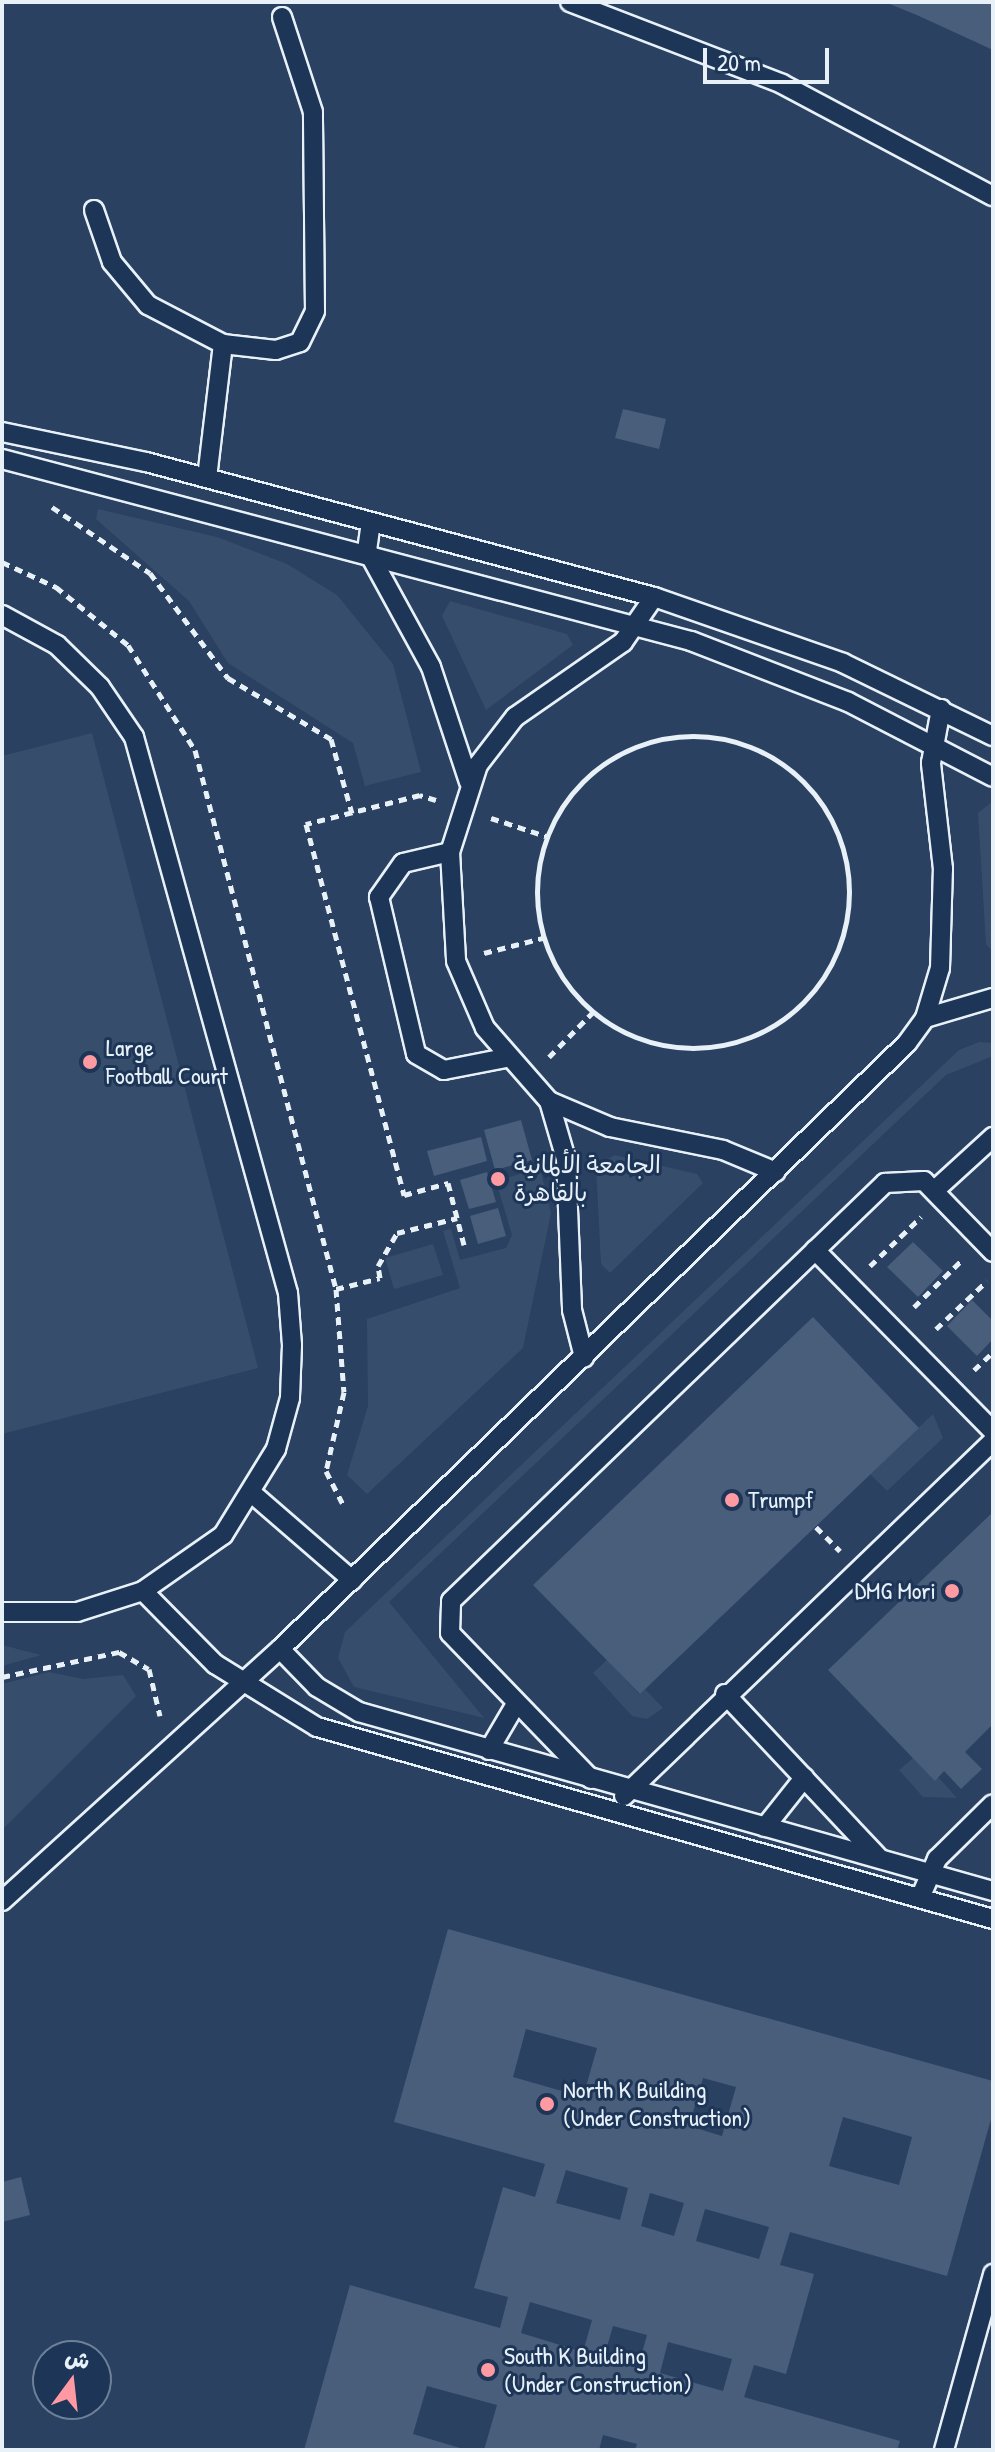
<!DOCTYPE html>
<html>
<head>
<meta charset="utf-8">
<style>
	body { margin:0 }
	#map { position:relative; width:995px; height:2452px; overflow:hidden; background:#1d3557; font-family:"Patrick Hand","Playpen Sans Arabic",sans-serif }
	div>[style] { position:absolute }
	.built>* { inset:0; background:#2a4162 }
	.green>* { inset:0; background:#374d6c }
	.building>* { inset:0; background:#495e7a }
	.path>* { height:5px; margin-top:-2.5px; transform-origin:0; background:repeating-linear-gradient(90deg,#e8f1f8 0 8px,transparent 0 14px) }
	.path>.ring { margin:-2.5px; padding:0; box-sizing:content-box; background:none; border:5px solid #e8f1f8; border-radius:50% }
	.roads { filter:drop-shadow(2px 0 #e8f1f8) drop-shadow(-2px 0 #e8f1f8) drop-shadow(0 2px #e8f1f8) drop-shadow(0 -2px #e8f1f8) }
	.lane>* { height:18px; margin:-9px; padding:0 9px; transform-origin:9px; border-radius:9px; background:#1d3557 }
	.dots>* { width:22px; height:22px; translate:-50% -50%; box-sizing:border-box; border:4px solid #1d3557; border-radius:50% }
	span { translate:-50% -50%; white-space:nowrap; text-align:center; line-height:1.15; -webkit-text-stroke:6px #1d3557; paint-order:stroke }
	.poi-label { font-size:24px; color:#e8f1f8 }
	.left { translate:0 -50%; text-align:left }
	.right { translate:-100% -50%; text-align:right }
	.frame { position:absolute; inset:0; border:4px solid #e8f1f8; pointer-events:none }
	.north { position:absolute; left:32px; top:2340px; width:80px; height:80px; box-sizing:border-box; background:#1d3557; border:2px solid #6e8097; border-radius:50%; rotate:15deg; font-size:22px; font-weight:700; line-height:32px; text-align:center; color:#e8f1f8 }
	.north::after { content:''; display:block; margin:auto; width:28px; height:36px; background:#ff9aa2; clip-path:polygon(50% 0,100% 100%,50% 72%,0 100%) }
	.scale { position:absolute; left:703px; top:48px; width:126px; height:36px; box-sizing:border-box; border:4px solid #e8f1f8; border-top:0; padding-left:10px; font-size:24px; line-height:28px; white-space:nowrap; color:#e8f1f8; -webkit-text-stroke:6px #1d3557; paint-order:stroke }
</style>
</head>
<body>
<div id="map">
	<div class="built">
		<div style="clip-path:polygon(evenodd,2px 2px,993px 2px,993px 2450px,2px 2450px,2px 2px,48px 2356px,96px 2356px,96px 2404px,48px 2404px,48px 2356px)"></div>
	</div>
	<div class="green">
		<div style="clip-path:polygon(98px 509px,217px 537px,287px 564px,337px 595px,393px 664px,421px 772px,365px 786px,353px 743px,228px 663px,189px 601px,96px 519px)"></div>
		<div style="clip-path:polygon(450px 601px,567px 634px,573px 645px,486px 710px,442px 616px)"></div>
		<div style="clip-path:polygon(92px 733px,258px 1368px,2px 1434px,2px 756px)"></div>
		<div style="clip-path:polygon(993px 801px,993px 952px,986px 944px,978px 813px)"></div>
		<div style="clip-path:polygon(979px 1042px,993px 1043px,993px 1056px,946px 1075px,389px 1602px,484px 1718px,354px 1687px,338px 1658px,345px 1632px,959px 1050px)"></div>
		<div style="clip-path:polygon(615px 1155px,697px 1174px,703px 1183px,610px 1273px,601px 1264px,596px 1165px)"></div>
		<div style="clip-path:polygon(540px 1168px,551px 1213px,523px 1348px,367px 1494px,347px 1475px,368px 1406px,367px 1319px,460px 1288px,443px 1231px,451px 1229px,460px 1260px,506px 1248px,512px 1235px,496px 1181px)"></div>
		<div style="clip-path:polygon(433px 1244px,443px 1275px,394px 1289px,385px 1258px)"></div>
		<div style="clip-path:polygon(933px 1414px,943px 1438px,887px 1491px,870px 1474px)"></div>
		<div style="clip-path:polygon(2px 1645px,41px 1655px,2px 1666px)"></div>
		<div style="clip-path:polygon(607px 1660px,639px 1694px,645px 1689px,663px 1708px,647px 1719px,632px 1716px,593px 1673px)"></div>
		<div style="clip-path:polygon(49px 1672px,83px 1679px,123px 1675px,136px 1696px,2px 1830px,2px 1684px)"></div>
		<div style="clip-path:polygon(913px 1758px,938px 1777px,957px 1798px,923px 1797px,899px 1770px)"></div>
	</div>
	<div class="building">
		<div style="clip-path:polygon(885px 2px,993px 2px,993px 50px,919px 16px)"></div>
		<div style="clip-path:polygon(623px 409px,666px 419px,659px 449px,615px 438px)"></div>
		<div style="clip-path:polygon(521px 1120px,532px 1160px,495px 1170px,484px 1130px)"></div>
		<div style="clip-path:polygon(481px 1137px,487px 1161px,434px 1176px,427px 1151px)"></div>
		<div style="clip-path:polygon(487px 1172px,496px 1202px,469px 1209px,460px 1180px)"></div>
		<div style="clip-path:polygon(498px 1208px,506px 1236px,478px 1244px,470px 1216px)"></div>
		<div style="clip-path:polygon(913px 1242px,943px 1271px,918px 1297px,887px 1267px)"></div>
		<div style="clip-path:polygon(972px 1300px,993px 1321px,993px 1339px,977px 1356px,947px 1326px)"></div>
		<div style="clip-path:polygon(813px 1317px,919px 1428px,640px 1694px,533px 1585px)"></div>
		<div style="clip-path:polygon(993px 1512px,993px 1724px,965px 1752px,982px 1769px,961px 1789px,944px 1771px,935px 1781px,828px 1670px)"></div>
		<div style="clip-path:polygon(evenodd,448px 1929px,993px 2081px,993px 2112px,947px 2276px,790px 2232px,780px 2265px,814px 2274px,786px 2374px,754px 2365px,744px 2397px,900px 2441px,897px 2450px,635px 2450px,637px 2444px,603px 2435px,599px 2450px,484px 2450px,497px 2405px,427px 2386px,413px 2434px,467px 2450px,304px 2450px,350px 2285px,500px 2328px,508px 2297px,474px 2288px,503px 2187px,535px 2197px,545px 2164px,394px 2122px,448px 1929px,526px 2029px,597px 2048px,583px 2097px,513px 2077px,526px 2029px,448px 1929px,703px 2078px,736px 2087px,722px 2136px,689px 2126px,703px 2078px,448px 1929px,843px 2117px,912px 2137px,899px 2185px,829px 2166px,843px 2117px,448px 1929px,566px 2170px,628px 2188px,620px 2220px,556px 2203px,566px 2170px,448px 1929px,650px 2193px,684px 2203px,674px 2236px,641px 2226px,650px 2193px,448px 1929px,705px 2209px,769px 2227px,759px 2259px,696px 2241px,705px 2209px,448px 1929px,530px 2302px,592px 2320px,583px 2352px,521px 2333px,530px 2302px,448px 1929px,613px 2326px,647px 2335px,638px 2367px,604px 2357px,613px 2326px,448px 1929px,668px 2342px,732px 2359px,723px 2391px,660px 2373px,668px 2342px)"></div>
		<div style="clip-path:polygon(21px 2177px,30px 2215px,2px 2222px,2px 2182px)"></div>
	</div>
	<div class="path">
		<div style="left:52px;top:507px;width:118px;rotate:34deg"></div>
		<div style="left:150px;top:573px;width:131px;rotate:53.4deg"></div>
		<div style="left:228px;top:678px;width:120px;rotate:30.6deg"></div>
		<div style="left:331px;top:739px;width:77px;rotate:74.2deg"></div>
		<div style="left:2px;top:562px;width:60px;rotate:24.8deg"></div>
		<div style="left:56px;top:587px;width:92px;rotate:38.9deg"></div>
		<div style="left:128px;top:645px;width:125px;rotate:57.5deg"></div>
		<div style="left:195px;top:750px;width:557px;rotate:75.34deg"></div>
		<div style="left:336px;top:1289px;width:103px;rotate:85.6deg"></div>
		<div style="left:344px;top:1392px;width:81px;rotate:102.8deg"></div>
		<div style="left:326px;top:1471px;width:36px;rotate:63deg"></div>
		<div class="ring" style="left:537px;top:736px;width:307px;height:307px"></div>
		<div style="left:436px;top:800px;width:17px;rotate:-163deg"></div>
		<div style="left:420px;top:795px;width:118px;rotate:165.7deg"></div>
		<div style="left:306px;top:824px;width:384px;rotate:75.2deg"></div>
		<div style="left:404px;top:1195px;width:46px;rotate:-15.3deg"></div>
		<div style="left:448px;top:1183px;width:64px;rotate:75.5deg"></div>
		<div style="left:491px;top:818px;width:58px;rotate:18.1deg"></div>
		<div style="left:484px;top:953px;width:61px;rotate:-14.3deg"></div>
		<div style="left:549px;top:1057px;width:63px;rotate:-45.6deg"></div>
		<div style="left:870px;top:1266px;width:71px;rotate:-43.9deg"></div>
		<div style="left:336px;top:1289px;width:45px;rotate:-14deg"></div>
		<div style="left:380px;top:1278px;width:12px;rotate:-99deg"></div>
		<div style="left:378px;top:1266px;width:38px;rotate:-60deg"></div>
		<div style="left:397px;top:1233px;width:62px;rotate:-14deg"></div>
		<div style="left:914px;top:1307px;width:66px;rotate:-44.4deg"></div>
		<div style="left:936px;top:1329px;width:70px;rotate:-43.3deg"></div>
		<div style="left:974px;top:1370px;width:26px;rotate:-43deg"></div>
		<div style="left:816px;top:1527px;width:34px;rotate:45deg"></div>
		<div style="left:2px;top:1677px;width:120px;rotate:-12.1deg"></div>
		<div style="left:119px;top:1652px;width:34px;rotate:30deg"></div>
		<div style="left:149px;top:1669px;width:48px;rotate:76.8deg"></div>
	</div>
	<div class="roads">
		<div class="lane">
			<div style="left:570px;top:2px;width:227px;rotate:21.1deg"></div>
			<div style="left:782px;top:84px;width:239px;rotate:28deg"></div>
			<div style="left:94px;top:210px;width:55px;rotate:70.9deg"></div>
			<div style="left:112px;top:262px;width:56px;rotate:50.1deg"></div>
			<div style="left:148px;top:305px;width:85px;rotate:27.5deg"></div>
			<div style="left:223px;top:344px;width:53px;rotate:6.5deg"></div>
			<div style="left:276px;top:350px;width:25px;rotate:-18deg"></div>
			<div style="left:300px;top:342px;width:34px;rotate:-64deg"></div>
			<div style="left:315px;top:311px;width:199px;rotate:-90.6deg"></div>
			<div style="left:313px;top:112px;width:100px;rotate:-108.1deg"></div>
			<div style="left:2px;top:432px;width:147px;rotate:11.8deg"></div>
			<div style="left:146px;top:462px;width:526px;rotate:14.88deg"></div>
			<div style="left:654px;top:597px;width:200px;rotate:19.2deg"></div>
			<div style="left:843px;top:663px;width:167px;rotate:26deg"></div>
			<div style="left:2px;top:459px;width:713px;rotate:14.8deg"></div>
			<div style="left:691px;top:641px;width:168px;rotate:21.2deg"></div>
			<div style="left:848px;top:702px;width:163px;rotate:27.3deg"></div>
			<div style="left:207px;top:478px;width:135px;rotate:-83.2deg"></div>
			<div style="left:371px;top:522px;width:28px;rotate:98deg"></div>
			<div style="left:367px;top:550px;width:133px;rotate:61.3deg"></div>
			<div style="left:431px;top:667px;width:121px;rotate:71.7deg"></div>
			<div style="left:654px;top:597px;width:55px;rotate:124.6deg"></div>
			<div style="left:623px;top:642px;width:131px;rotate:145.2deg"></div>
			<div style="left:515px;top:717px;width:61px;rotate:127.6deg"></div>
			<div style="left:478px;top:765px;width:91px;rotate:107.8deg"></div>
			<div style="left:450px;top:852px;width:109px;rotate:86.8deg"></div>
			<div style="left:456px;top:961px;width:73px;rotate:66.6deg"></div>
			<div style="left:485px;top:1028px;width:97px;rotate:48.8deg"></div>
			<div style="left:549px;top:1101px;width:66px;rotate:23.1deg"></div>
			<div style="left:610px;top:1127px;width:115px;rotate:11.5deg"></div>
			<div style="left:723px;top:1150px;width:57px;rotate:22.5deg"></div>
			<div style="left:2px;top:615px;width:63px;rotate:28.6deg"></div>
			<div style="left:57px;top:645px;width:60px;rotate:44.3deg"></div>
			<div style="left:100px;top:687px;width:60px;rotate:55.8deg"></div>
			<div style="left:134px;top:737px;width:577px;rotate:74.52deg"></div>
			<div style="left:288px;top:1293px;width:52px;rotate:85.6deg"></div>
			<div style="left:292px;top:1345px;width:53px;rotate:92.2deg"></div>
			<div style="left:290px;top:1398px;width:53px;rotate:105.4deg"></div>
			<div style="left:276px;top:1449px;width:101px;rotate:121.6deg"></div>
			<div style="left:223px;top:1535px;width:98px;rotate:145deg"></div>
			<div style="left:143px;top:1591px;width:69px;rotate:162.3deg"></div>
			<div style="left:77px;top:1612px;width:75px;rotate:180deg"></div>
			<div style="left:450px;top:852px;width:48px;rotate:166.8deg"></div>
			<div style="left:403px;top:863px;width:42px;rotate:125.2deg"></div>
			<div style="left:379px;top:897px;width:161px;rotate:76.7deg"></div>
			<div style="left:416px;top:1054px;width:32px;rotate:30deg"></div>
			<div style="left:444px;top:1070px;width:62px;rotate:-11.1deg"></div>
			<div style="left:925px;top:1018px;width:71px;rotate:-16.4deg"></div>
			<div style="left:549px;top:1101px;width:60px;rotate:73.7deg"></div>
			<div style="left:566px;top:1159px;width:151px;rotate:87.7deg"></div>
			<div style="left:572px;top:1310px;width:49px;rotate:75.7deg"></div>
			<div style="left:935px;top:1190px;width:79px;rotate:-42.4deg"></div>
			<div style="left:815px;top:1250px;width:254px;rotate:45.5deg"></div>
			<div style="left:254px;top:1495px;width:130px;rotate:40.9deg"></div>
			<div style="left:143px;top:1591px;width:103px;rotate:45.4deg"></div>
			<div style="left:215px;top:1664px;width:120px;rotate:31.7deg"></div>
			<div style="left:317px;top:1727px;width:703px;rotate:15.86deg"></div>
			<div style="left:280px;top:1649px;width:53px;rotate:45.8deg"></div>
			<div style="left:317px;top:1687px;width:49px;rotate:30.8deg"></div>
			<div style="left:359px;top:1712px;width:659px;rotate:15.77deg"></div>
			<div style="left:725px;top:1694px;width:225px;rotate:46.8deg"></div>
			<div style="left:489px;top:1750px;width:53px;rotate:-59.6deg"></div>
			<div style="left:591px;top:1779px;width:203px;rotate:-134deg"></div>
			<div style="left:450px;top:1633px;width:32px;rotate:-88deg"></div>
			<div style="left:451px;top:1601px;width:603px;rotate:-43.92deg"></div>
			<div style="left:885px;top:1183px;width:39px;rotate:-3deg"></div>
			<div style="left:924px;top:1181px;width:99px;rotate:45.8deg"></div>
			<div style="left:624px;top:1796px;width:512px;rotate:-43.89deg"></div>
			<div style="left:765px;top:1827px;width:63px;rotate:-51.5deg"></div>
			<div style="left:920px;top:1898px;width:43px;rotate:-66.4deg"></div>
			<div style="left:937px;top:1859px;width:78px;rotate:-44.5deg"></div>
			<div style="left:2px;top:1901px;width:375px;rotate:-42.2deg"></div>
			<div style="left:280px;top:1649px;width:872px;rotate:-44.02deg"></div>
			<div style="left:907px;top:1043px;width:31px;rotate:-54deg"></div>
			<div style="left:925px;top:1018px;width:52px;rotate:-73.3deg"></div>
			<div style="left:940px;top:968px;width:99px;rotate:-88.3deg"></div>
			<div style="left:943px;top:869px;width:107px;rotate:-96.5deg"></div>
			<div style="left:931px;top:763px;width:55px;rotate:-79.5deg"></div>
			<div style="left:944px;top:2450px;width:183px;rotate:-74.4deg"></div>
		</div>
	</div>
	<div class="dots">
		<div style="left:90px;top:1062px;background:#ff9aa2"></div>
		<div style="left:498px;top:1179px;background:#ff9aa2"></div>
		<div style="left:732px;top:1500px;background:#ff9aa2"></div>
		<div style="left:952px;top:1591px;background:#ff9aa2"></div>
		<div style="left:547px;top:2104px;background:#ff9aa2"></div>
		<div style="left:488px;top:2370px;background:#ff9aa2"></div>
	</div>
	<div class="poi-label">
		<span class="left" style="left:106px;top:1062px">Large<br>Football Court</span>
		<span class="left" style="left:514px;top:1179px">الجامعة الألمانية<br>بالقاهرة</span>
		<span class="left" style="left:748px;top:1500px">Trumpf</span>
		<span class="right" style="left:936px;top:1591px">DMG Mori</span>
		<span class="left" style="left:563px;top:2104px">North K Building<br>(Under Construction)</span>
		<span class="left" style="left:504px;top:2370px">South K Building<br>(Under Construction)</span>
	</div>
	<div class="frame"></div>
	<div class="north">ش</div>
	<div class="scale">20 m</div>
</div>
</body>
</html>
